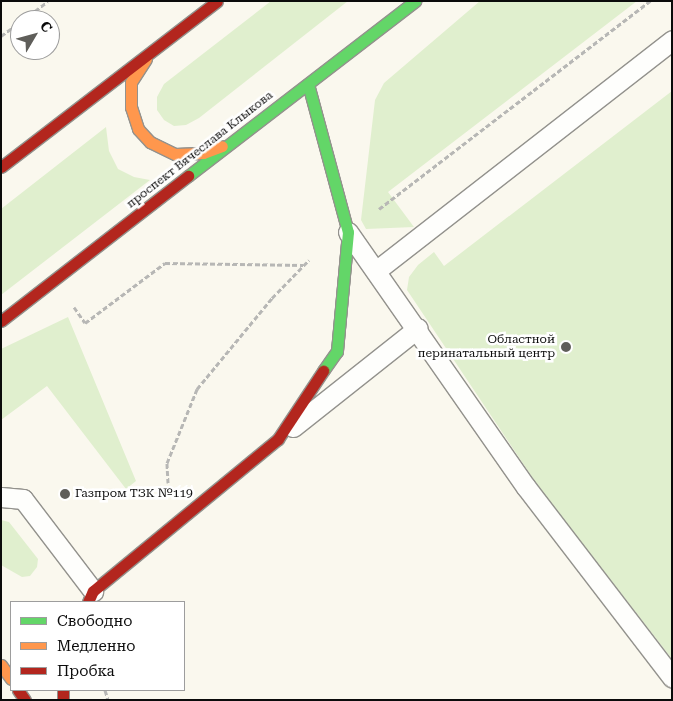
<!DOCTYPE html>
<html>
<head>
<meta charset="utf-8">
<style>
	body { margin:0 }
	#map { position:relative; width:673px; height:701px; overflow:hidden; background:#faf8ee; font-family:"Roboto Serif",serif }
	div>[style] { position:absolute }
	.green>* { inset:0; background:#e0efce }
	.path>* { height:3px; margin-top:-1.5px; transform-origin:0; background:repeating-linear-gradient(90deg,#b7b7b5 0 5px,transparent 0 7.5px) }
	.roads { filter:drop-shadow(1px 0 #93928d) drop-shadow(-1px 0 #93928d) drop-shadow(0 1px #93928d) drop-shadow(0 -1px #93928d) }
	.lane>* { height:19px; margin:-9.5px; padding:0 9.5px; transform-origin:9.5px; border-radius:9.5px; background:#fefefc }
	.fast>* { height:11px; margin:-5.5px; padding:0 5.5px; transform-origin:5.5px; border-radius:5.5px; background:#63d668 }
	.slow>* { height:11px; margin:-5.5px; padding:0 5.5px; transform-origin:5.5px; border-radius:5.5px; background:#ff974d }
	.jam>* { height:11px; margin:-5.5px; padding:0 5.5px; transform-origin:5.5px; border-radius:5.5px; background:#b3261e }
	.dots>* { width:14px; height:14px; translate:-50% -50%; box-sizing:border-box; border:2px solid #fff; border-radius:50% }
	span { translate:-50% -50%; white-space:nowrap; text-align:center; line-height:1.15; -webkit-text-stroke:5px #fff; paint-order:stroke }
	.street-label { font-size:12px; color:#0b0b0b }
	.poi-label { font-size:12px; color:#0b0b0b }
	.right { translate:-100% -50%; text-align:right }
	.left { translate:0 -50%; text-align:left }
	.frame { position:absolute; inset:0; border:2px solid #0b0b0b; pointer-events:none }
	.legend { position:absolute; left:10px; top:601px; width:175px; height:90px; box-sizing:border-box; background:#fff; border:1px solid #9d9d9d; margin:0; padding:6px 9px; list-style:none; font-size:15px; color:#0b0b0b }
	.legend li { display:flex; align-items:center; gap:10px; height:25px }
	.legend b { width:25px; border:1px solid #9d9d9d }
	.north { position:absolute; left:10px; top:10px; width:50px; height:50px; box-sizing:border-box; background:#fff; border:1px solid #9d9d9d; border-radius:50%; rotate:53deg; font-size:14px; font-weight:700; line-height:20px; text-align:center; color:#0b0b0b }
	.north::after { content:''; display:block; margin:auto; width:18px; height:22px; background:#5f5e5a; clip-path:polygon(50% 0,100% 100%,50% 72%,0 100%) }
</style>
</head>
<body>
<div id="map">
	<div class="green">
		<div style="clip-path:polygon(271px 1px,348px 1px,199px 118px,186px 125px,174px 126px,164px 120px,157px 110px,157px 97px,164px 84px)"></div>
		<div style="clip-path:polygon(480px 1px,637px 1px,388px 192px,414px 227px,366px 229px,361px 220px,375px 100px,384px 83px)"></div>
		<div style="clip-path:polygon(672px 91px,672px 659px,540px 489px,407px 290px,409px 277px,418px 265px,434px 252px,444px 266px)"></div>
		<div style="clip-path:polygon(106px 127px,109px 151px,118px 169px,134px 177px,150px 180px,1px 295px,1px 209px)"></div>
		<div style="clip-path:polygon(68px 317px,136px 481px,126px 489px,47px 386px,1px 420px,1px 349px)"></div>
		<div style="clip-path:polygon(1px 520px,9px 522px,38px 559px,37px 567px,30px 576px,22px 577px,1px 565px)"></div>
	</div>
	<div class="path">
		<div style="left:23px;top:20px;width:31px;rotate:-37deg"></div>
		<div style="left:1px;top:36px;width:24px;rotate:-36deg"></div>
		<div style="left:379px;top:209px;width:342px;rotate:-37.5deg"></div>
		<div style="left:74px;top:307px;width:19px;rotate:55deg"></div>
		<div style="left:85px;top:323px;width:100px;rotate:-36.9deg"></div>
		<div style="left:165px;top:263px;width:138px;rotate:0.8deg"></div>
		<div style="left:168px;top:483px;width:20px;rotate:-93deg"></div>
		<div style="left:167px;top:463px;width:80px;rotate:-67.9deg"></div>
		<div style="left:197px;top:389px;width:118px;rotate:-50.5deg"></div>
		<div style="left:272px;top:298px;width:53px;rotate:-45.8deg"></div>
		<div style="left:105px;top:690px;width:10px;rotate:73deg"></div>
	</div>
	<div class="roads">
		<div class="lane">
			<div style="left:348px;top:232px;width:311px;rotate:55.1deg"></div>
			<div style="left:526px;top:487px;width:240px;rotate:52.5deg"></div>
			<div style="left:377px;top:270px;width:374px;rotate:-37.9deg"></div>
			<div style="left:293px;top:427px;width:159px;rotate:-38.4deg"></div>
			<div style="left:1px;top:497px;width:22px;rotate:5deg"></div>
			<div style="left:23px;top:499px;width:116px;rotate:52.7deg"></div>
		</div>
		<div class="fast">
			<div style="left:308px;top:84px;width:153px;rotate:74.9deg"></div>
			<div style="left:348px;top:232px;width:120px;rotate:95.3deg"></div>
			<div style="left:337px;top:351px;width:24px;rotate:125deg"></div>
			<div style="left:188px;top:176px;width:287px;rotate:-37.6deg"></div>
		</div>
		<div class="slow">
			<div style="left:146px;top:59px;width:27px;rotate:123deg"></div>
			<div style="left:131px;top:82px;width:25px;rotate:90deg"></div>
			<div style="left:131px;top:107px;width:23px;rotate:72deg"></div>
			<div style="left:138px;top:129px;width:18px;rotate:47deg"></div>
			<div style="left:150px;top:142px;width:28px;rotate:26deg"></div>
			<div style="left:175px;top:154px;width:28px;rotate:-2deg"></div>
			<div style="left:203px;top:153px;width:20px;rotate:-20deg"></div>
			<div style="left:1px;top:665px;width:17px;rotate:54deg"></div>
		</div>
		<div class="jam">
			<div style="left:1px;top:167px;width:272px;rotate:-37.5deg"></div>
			<div style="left:1px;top:321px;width:237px;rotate:-37.8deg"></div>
			<div style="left:88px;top:602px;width:12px;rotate:-66deg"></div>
			<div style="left:93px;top:591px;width:239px;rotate:-39.4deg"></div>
			<div style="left:278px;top:439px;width:82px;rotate:-56.5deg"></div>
			<div style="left:18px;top:690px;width:12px;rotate:55deg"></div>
			<div style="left:63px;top:690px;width:10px;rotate:90deg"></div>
		</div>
	</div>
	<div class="dots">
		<div style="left:566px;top:347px;background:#5f5e5a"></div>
		<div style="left:65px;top:494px;background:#5f5e5a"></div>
	</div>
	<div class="street-label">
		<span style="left:200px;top:150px;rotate:-38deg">проспект Вячеслава Клыкова</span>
	</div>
	<div class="poi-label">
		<span class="right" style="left:555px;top:347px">Областной<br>перинатальный центр</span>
		<span class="left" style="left:75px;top:494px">Газпром ТЗК №119</span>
	</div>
	<div class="frame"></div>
	<ul class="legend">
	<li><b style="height:6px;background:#63d668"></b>Свободно</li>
	<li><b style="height:6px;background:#ff974d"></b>Медленно</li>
	<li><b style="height:6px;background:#b3261e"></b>Пробка</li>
	</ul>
	<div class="north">С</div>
</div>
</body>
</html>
